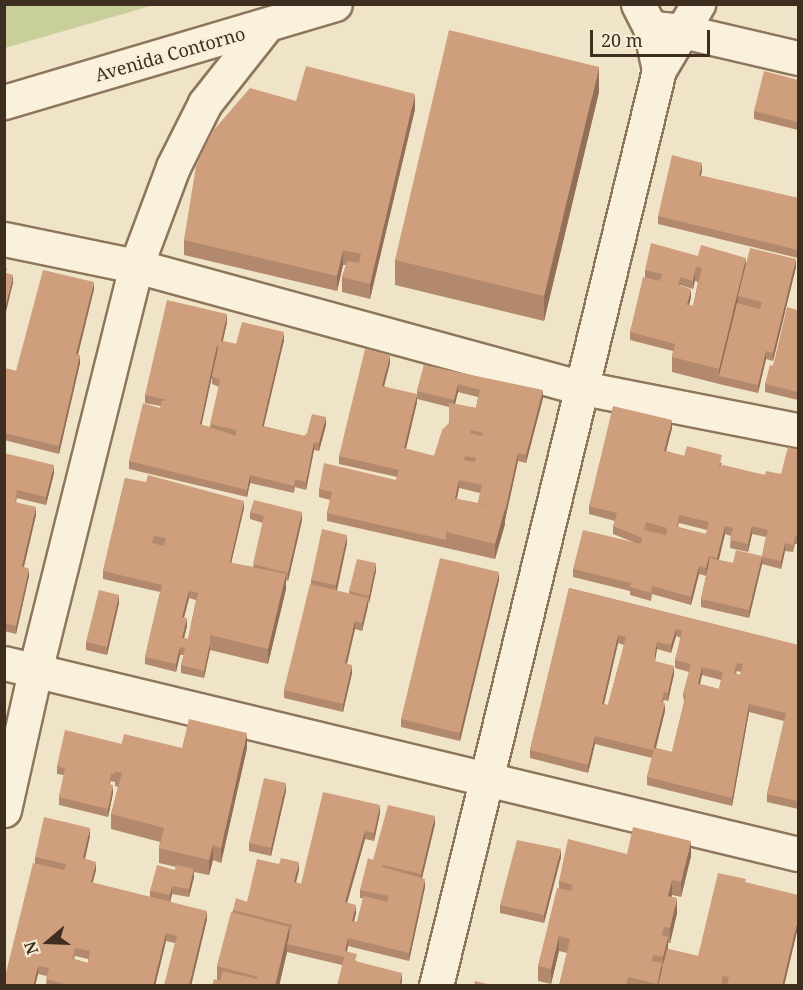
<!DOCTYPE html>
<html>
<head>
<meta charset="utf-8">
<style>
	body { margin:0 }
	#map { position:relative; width:803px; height:990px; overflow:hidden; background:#f0e4c8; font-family:"Noto Serif",serif }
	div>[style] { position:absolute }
	.green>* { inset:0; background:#c9cf9b }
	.roads { filter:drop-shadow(2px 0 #8d765c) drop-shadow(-2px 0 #8d765c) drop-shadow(0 2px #8d765c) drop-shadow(0 -2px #8d765c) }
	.minor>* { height:33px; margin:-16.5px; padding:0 16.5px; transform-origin:16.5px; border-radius:16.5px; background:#faf1dc }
	.tertiary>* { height:33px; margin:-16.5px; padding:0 16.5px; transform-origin:16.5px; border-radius:16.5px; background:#faf1dc }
	.wall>* { inset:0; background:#b2896c }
	.shaded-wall>* { inset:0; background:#916f58 }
	.building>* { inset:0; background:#cf9f7d }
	span { translate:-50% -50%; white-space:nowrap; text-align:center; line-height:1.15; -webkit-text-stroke:4.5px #f7eed8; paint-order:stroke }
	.street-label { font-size:18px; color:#3d2e20 }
	.frame { position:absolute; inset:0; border:6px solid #3d2e20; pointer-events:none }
	.north { position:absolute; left:18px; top:912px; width:60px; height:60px; -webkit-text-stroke:4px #f7eed8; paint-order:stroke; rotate:251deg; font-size:16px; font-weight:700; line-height:24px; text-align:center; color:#3d2e20 }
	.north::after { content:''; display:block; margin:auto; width:21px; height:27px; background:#3d2e20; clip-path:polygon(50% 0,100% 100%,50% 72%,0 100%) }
	.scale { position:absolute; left:590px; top:30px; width:120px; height:27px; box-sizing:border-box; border:3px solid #3d2e20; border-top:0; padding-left:8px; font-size:18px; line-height:21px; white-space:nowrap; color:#3d2e20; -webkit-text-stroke:4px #f7eed8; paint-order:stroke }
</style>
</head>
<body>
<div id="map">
	<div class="green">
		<div style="clip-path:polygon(5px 4px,154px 4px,154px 5px,5px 48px)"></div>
	</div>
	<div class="roads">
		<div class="minor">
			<div style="left:654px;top:28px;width:28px;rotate:6deg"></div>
			<div style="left:682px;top:31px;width:119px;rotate:13.1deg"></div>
			<div style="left:4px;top:239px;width:135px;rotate:11.6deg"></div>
			<div style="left:136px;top:266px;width:463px;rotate:15.3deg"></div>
			<div style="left:583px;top:388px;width:219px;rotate:11.1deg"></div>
			<div style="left:4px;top:663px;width:817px;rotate:13.53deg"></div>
		</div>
		<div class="tertiary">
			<div style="left:638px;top:4px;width:27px;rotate:63deg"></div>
			<div style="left:650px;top:28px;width:43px;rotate:77.9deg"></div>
			<div style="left:4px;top:102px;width:345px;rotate:-16.5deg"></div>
			<div style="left:4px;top:810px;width:142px;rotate:-77.4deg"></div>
			<div style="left:35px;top:671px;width:417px;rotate:-76deg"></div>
			<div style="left:136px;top:266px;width:106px;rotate:-69.5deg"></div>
			<div style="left:173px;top:167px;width:72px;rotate:-63.4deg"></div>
			<div style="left:205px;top:103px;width:97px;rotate:-51.7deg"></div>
			<div style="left:436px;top:986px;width:943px;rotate:-76.32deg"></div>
			<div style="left:659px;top:70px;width:77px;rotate:-59.4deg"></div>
		</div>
	</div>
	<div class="wall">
		<div style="clip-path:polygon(798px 80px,798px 130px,754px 119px,754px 111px)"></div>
		<div style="clip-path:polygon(599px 92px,544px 321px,395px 285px,395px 260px)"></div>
		<div style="clip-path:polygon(296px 101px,415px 109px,370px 299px,342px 292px,342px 277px,346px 265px,343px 265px,337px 291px,184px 255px,184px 240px)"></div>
		<div style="clip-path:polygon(702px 170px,701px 176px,798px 198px,798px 258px,658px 224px,658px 216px)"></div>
		<div style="clip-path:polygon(evenodd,698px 256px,746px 264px,796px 267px,773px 361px,766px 359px,758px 393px,719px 384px,672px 372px,672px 357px,673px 351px,630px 340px,630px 332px,645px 278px,645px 270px,698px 256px,695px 280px,695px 281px,698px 282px,693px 306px,689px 305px,691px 297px,680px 286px,680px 285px,693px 289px,695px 280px)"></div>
		<div style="clip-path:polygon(94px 289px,78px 355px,80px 363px,59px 454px,4px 440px,4px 368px,16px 371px)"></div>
		<div style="clip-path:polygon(798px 305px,798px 400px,765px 392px,765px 384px,797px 310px)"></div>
		<div style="clip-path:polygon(evenodd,227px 322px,223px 341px,236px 344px,284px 340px,263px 426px,304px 436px,326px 425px,319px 451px,314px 450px,306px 490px,295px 487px,294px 493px,250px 483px,247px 497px,129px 469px,129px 461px,160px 408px,161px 406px,145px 403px,145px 395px,227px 322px,217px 353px,212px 376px,212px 384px,219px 387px,210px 427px,201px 425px,217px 353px)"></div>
		<div style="clip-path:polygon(evenodd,390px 363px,384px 386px,417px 402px,406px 449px,434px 456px,449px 423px,449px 407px,417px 399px,417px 391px,424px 365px,543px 398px,526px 463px,518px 461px,505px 520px,505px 524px,495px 559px,327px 521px,327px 513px,330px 500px,319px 497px,319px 489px,396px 480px,397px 477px,339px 464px,339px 456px,390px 363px,458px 392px,478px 397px,476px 408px,455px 404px,458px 392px,390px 363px,459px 488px,480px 493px,478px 503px,457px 499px,459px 488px)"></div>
		<div style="clip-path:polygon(evenodd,672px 428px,666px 451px,684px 456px,722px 463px,721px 467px,765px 475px,781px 474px,798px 450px,798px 544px,795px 544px,793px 552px,785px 551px,781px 569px,762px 564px,749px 618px,701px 607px,701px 599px,706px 576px,699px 574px,691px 605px,652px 594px,651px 601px,630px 595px,630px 591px,573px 577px,573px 569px,633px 542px,613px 534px,613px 526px,615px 521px,589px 514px,589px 506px,672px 428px,679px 523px,707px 530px,706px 534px,678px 527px,679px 523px,672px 428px,725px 534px,731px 536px,730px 548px,748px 552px,752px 534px,766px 537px,762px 556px,733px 563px,719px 560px,725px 534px)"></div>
		<div style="clip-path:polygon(4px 453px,54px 473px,46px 505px,17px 498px,16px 502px,36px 515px,24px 567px,29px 576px,16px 634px,4px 631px)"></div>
		<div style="clip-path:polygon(evenodd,125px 478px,244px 508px,231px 563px,253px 567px,263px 523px,250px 519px,250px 512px,302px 520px,288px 581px,286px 580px,286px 589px,268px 664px,210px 650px,204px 678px,181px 673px,181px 665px,184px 655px,180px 655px,176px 672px,145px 664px,145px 657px,160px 592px,103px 579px,103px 571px,125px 478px,189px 598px,196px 600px,188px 639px,184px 638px,187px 626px,184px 618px,189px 598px)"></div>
		<div style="clip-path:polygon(347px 543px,337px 591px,349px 594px,349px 591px,376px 571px,362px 631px,355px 629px,347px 664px,352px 673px,343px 712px,284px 698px,284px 690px,311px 585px,311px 580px)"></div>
		<div style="clip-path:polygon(499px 580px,460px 741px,401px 727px,401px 719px)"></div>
		<div style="clip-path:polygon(evenodd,569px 588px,798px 645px,798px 809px,767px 802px,767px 794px,784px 721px,749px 712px,732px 806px,647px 785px,647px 777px,652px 758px,595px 744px,588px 773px,530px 758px,530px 750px,569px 588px,676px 636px,681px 638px,675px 660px,675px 668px,689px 672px,683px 694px,684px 702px,672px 752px,656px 748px,665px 711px,663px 702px,664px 700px,668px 701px,674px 674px,655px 661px,657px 649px,671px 653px,676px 636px,569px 588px,618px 643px,624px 645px,608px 705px,604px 704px,618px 643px,569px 588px,737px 671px,741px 672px,740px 675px,736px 674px,737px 671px,569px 588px,702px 675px,721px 680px,719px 689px,700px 684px,702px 675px)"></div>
		<div style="clip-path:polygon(119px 603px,107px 655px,86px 650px,86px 642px)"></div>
		<div style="clip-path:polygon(evenodd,122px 744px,182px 748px,247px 748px,221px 863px,213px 860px,209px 875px,194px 872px,194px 877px,189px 897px,172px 894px,170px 902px,207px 919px,191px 986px,164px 986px,175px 943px,166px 941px,155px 986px,46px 986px,47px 976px,38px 974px,35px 986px,4px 986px,35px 863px,35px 857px,90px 836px,85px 859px,96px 870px,92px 883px,150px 897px,150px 891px,175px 870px,176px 867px,159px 863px,159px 848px,160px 842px,111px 829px,111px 814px,118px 787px,115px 786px,115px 782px,111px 781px,110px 784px,113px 793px,108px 817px,59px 805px,59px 797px,64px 775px,57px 774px,57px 766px,122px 744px,75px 956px,88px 959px,88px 963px,74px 959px,75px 956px)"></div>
		<div style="clip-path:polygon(286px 791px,271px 856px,249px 851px,249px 843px)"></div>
		<div style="clip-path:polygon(380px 813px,374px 841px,365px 839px,347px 903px,356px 913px,354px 921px,357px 922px,363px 898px,360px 898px,360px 890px,373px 860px,435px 824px,422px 878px,425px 887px,409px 961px,348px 946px,347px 952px,357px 962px,402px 981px,342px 965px,287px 952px,279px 986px,212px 986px,217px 980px,217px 966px,233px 910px,299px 870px,296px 882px,301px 884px)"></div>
		<div style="clip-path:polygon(627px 854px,691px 856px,681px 897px,672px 895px,672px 897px,677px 913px,670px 943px,668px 943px,668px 949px,698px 956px,746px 882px,798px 927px,784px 986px,727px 986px,727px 984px,723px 984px,723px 986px,559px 986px,567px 953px,559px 951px,551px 984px,538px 981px,538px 966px,559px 889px,559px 881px)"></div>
		<div style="clip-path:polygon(561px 857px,544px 923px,500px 913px,500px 905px)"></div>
	</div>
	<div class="shaded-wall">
		<div style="clip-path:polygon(599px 67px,599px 92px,544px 321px,544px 296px)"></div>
		<div style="clip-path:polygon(415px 94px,415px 109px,370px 299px,370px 284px)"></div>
		<div style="clip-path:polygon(702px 163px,702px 170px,699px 183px,699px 175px)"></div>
		<div style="clip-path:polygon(343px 250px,343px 265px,337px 291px,337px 276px)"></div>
		<div style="clip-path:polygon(746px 258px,746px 273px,738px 296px,738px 304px,719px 376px,719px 384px,719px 369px)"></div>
		<div style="clip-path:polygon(796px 259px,796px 267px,773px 361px,773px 353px)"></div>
		<div style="clip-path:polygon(695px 272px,695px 280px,693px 289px,693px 281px)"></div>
		<div style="clip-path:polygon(13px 275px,13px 283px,4px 320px,4px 312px)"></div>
		<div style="clip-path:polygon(94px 282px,94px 289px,76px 362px,76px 354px)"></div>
		<div style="clip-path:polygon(691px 289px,691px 297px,677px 352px,677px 344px)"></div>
		<div style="clip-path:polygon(227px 314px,227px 322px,221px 348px,221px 341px)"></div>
		<div style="clip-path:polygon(284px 332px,284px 340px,262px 434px,262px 426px)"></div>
		<div style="clip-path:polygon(217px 345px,217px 353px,200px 432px,200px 424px)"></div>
		<div style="clip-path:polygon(766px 351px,766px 359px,758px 393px,758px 385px)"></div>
		<div style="clip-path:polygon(80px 355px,80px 363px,59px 454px,59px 446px)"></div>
		<div style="clip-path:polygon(390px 355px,390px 363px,382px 394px,382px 386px)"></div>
		<div style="clip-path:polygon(458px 384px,458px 392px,454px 408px,454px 400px)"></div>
		<div style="clip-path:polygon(543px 390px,543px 398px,526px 463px,526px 455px)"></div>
		<div style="clip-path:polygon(417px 394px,417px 402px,404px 456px,404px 448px)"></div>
		<div style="clip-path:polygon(326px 417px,326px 425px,319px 451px,319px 443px)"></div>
		<div style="clip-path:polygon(672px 420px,672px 428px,664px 459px,664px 451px)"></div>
		<div style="clip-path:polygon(314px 442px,314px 450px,306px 490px,306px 482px)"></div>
		<div style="clip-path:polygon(518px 453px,518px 461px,505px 520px,505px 524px,495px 559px,495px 544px)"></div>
		<div style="clip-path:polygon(54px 465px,54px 473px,46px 505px,46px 497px)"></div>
		<div style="clip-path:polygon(250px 475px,250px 483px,247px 497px,247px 490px)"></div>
		<div style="clip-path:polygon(459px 480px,459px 488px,449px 533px,447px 533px)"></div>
		<div style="clip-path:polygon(244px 501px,244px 508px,214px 636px,212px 636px)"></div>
		<div style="clip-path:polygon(36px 507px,36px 515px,22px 574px,22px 566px)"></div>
		<div style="clip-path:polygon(302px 512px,302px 520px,288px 581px,288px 573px)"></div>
		<div style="clip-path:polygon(725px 526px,725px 534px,717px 566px,717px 558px)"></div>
		<div style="clip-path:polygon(752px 526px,752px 534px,748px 552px,748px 544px)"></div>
		<div style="clip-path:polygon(347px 535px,347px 543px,336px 593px,336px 585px)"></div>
		<div style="clip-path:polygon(785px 543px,785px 551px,781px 569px,781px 561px)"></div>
		<div style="clip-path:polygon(709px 556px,709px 564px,706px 576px,706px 568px)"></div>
		<div style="clip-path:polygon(762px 557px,762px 564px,749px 618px,749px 610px)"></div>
		<div style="clip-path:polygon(376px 563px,376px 571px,369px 604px,369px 596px)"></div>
		<div style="clip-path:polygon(699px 566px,699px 574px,691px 605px,691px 597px)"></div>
		<div style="clip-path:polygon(29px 569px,29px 576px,16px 634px,16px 626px)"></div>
		<div style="clip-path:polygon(499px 572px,499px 580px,460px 741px,460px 733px)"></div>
		<div style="clip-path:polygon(286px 574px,286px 589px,268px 664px,268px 649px)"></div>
		<div style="clip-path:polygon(189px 591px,189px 598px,182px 625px,182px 617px)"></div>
		<div style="clip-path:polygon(119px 595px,119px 603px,107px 655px,107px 647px)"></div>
		<div style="clip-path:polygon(368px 598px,368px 606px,362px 631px,362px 623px)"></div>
		<div style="clip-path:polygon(187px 618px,187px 626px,182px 646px,182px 638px)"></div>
		<div style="clip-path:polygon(355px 621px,355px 629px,345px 671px,345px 663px)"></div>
		<div style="clip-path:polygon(676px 629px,676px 636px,671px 653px,671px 645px)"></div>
		<div style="clip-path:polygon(618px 635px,618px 643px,602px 712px,602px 704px)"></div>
		<div style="clip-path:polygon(657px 642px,657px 649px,655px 661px,655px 653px)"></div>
		<div style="clip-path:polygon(210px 643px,210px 650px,204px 678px,204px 671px)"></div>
		<div style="clip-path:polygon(180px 647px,180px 655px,176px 672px,176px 664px)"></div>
		<div style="clip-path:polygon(352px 665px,352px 673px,343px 712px,343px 704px)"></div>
		<div style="clip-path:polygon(674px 666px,674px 674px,668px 701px,668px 693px)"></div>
		<div style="clip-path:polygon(702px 667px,702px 675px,698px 692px,698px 684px)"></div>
		<div style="clip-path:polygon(665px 703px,665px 711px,653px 758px,653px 750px)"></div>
		<div style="clip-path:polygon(749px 704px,749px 712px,732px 806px,732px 798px)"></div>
		<div style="clip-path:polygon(247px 733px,247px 748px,221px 863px,221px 848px)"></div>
		<div style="clip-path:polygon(595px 736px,595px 744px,588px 773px,588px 765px)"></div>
		<div style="clip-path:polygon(286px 783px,286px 791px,271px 856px,271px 848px)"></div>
		<div style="clip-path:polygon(113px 785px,113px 793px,108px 817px,108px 809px)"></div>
		<div style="clip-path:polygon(380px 805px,380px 813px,374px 841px,374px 833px)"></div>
		<div style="clip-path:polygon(435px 816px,435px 824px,421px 882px,421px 874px)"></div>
		<div style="clip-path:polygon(90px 828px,90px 836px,83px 866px,83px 858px)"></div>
		<div style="clip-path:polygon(365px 831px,365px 839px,345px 910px,345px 902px)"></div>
		<div style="clip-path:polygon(691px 841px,691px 856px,681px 897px,681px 882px)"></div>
		<div style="clip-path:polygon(213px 845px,213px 860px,209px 875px,209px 860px)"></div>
		<div style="clip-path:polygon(561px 849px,561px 857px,544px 923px,544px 915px)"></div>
		<div style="clip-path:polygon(96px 862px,96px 870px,91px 890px,91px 882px)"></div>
		<div style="clip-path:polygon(299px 862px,299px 870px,294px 890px,294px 882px)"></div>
		<div style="clip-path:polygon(194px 869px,194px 877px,189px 897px,189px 889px)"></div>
		<div style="clip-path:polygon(425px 879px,425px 887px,409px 961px,409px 953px)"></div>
		<div style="clip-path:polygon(672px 880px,672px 895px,668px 911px,668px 896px)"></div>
		<div style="clip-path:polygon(172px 886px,172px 894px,170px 903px,170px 895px)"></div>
		<div style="clip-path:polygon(677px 898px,677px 913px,670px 943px,670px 928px)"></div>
		<div style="clip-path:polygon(356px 905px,356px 913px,352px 929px,352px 921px)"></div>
		<div style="clip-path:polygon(207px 911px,207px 919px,191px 986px,189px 986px)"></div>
		<div style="clip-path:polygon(798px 919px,798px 927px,784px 986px,782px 986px)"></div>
		<div style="clip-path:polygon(289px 927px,289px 942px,287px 944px,287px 952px,279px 986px,275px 986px)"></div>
		<div style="clip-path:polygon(166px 933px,166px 941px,155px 986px,153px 986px)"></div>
		<div style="clip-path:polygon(559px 936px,559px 951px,551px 984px,551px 969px)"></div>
		<div style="clip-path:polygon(668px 937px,668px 952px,663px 972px,663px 957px)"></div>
		<div style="clip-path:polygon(348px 938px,348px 946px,345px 959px,345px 951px)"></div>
		<div style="clip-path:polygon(662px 963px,662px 978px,660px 986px,657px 986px)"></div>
		<div style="clip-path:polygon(38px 966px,38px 974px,35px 986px,33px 986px)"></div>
		<div style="clip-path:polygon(402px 973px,402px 981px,401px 986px,399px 986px)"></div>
	</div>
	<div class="building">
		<div style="clip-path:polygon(449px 30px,599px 67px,544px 296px,395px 260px)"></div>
		<div style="clip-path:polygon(306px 66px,415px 94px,370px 284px,342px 277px,347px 261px,359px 263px,361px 254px,343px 250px,337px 276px,184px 240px,196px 166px,212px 132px,250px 88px,296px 101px)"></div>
		<div style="clip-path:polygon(764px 71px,798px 80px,798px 122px,754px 111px)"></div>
		<div style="clip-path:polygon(672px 155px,702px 163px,699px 175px,798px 198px,798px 250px,658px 216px)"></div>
		<div style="clip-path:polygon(651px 243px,698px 256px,693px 281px,680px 277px,678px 285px,691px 289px,687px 305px,685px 304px,675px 344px,630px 332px,643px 277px,660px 281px,662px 274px,645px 270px)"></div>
		<div style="clip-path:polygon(701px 245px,746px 258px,719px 369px,672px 357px,685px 304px,693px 306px,702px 268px,695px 266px)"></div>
		<div style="clip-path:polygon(750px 248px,796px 259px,773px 353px,766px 351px,758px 385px,719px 376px,737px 303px,760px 309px,762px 302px,738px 296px)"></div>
		<div style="clip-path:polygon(4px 268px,7px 268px,6px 273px,13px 275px,4px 312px)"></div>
		<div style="clip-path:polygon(43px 270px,94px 282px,76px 354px,80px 355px,59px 446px,4px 433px,4px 368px,16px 371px)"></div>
		<div style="clip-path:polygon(evenodd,167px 300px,227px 314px,221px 341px,236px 344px,242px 322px,284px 332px,262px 426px,304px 436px,307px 433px,312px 414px,326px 417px,319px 443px,314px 442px,306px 482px,295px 479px,294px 486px,250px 475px,247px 490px,129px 461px,143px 403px,160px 408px,162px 401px,167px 400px,145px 395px,167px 300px,217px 345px,219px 346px,212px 376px,220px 380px,210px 424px,236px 430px,236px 436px,200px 424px,217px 345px)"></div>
		<div style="clip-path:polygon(798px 305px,798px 392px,765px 384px,770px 365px,773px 366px,787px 307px,797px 310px)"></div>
		<div style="clip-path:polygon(evenodd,365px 349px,390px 355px,382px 386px,417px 394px,404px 448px,434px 456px,442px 430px,449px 423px,449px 403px,476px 408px,480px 390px,458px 384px,454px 400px,417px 391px,424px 365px,543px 390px,526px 455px,518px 453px,505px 512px,505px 509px,478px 503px,482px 485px,459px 480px,455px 498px,453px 498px,446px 532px,446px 540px,327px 513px,332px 492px,319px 489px,324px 463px,396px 480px,399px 470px,339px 456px,365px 349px,471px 430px,483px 433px,482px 436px,470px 433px,471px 430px,365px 349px,465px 456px,476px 458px,475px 462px,464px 460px,465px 456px)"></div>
		<div style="clip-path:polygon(evenodd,613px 406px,672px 420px,664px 451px,684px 456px,687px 446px,722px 455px,719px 467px,721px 467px,723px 465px,765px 475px,766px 471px,781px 474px,788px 447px,798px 450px,798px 536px,795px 536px,793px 545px,785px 543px,781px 561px,762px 557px,749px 610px,701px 599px,710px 558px,733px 563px,736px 550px,762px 556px,768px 530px,752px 526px,748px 544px,730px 540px,733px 528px,725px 526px,717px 558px,709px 556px,706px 568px,699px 566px,691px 597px,652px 586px,651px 593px,630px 587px,631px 583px,573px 569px,583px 530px,641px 544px,642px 538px,613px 526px,617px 513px,589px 506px,613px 406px,679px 515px,709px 522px,706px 534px,677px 527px,676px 531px,679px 515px,613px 406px,646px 522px,667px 528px,666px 535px,644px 530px,646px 522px)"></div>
		<div style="clip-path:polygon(4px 453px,54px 465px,46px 497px,17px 490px,15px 502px,36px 507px,22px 566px,29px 569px,16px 626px,4px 623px)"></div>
		<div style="clip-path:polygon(evenodd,148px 475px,244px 501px,230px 562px,228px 562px,210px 635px,210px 643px,204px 671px,181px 665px,185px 648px,180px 647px,176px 664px,145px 657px,162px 585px,103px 571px,125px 478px,146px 482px,148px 475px,154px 536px,166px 538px,164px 546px,152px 543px,154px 536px,148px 475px,189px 591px,198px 593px,188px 639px,182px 638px,187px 618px,182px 617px,189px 591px)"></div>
		<div style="clip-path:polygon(453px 498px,505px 509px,495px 544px,446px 532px)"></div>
		<div style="clip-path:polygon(254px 500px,302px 512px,288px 573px,253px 564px,264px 516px,250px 512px)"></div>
		<div style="clip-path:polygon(322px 529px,347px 535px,336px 585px,311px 580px)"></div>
		<div style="clip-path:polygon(440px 558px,499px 572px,460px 733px,401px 719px)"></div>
		<div style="clip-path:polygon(357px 559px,376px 563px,369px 596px,349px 591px)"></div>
		<div style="clip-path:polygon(228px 562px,286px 574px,268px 649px,210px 635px)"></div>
		<div style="clip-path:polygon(310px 584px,368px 598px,362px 623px,355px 621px,345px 663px,352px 665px,343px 704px,284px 690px)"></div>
		<div style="clip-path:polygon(evenodd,569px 588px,798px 645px,798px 801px,767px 794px,786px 713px,749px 704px,732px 798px,647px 777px,654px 748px,672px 752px,686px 695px,683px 694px,691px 664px,675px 660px,682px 630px,676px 629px,671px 645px,657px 642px,655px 653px,655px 661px,674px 666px,668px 693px,664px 692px,661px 702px,665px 703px,653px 750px,595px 736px,588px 765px,530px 750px,569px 588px,618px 635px,626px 637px,608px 705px,602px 704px,618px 635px,569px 588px,737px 663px,743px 664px,740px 675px,734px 673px,737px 663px,569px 588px,702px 667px,723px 672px,719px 689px,698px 684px,702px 667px)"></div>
		<div style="clip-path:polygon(99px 590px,119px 595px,107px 647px,86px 642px)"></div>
		<div style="clip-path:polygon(189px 719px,247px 733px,221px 848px,213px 845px,209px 860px,159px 848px,164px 828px,111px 814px,122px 773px,115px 771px,124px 734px,182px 748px)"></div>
		<div style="clip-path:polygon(65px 730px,122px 744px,115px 774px,111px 773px,109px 784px,113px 785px,108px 809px,59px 797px,65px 768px,57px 766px)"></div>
		<div style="clip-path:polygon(264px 778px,286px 783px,271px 848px,249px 843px)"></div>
		<div style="clip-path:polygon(323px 792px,380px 805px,374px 833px,365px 831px,345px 902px,356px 905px,352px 921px,357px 922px,364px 896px,387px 902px,389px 896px,360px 890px,368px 858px,373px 860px,388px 805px,435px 816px,421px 874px,383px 865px,382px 867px,425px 879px,409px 953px,348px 938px,345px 951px,357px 954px,355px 961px,402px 973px,399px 986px,337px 986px,344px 957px,287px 944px,292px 925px,233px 910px,236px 898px,247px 902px,257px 859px,279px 864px,281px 858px,299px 862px,294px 882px,301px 884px)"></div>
		<div style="clip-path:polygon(evenodd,44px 817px,90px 828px,83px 858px,96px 862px,91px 882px,207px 911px,189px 986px,164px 986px,177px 936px,166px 933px,153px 986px,65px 986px,65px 984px,46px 979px,49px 968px,38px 966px,33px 986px,4px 986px,4px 981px,33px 863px,64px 870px,66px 864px,35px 857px,44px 817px,75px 948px,90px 951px,88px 963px,72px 959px,75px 948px)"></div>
		<div style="clip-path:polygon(633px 827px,691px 841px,681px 882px,672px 880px,668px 896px,677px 898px,670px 928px,664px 927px,662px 935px,668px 937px,663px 957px,653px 955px,652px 961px,662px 963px,657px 984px,628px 977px,626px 986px,559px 986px,570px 939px,559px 936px,551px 969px,538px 966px,557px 888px,571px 891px,573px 885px,559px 881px,568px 839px,627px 854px)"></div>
		<div style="clip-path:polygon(517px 840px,561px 849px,544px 915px,500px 905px)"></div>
		<div style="clip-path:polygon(157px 865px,175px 870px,176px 865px,194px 869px,189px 889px,172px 886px,170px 895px,150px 891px)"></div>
		<div style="clip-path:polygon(718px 873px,746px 879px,745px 882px,798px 895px,798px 919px,782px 986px,727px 986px,729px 977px,723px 976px,721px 986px,658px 986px,667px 949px,698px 956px)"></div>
		<div style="clip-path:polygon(231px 912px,289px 927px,275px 986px,212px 986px,214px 979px,220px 981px,223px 971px,257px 979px,258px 977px,217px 966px)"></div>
		<div style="clip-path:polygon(475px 981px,495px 986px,474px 986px)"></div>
	</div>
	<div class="street-label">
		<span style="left:170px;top:54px;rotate:-16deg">Avenida Contorno</span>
	</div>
	<div class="frame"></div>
	<div class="north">N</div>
	<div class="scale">20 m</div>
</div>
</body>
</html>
